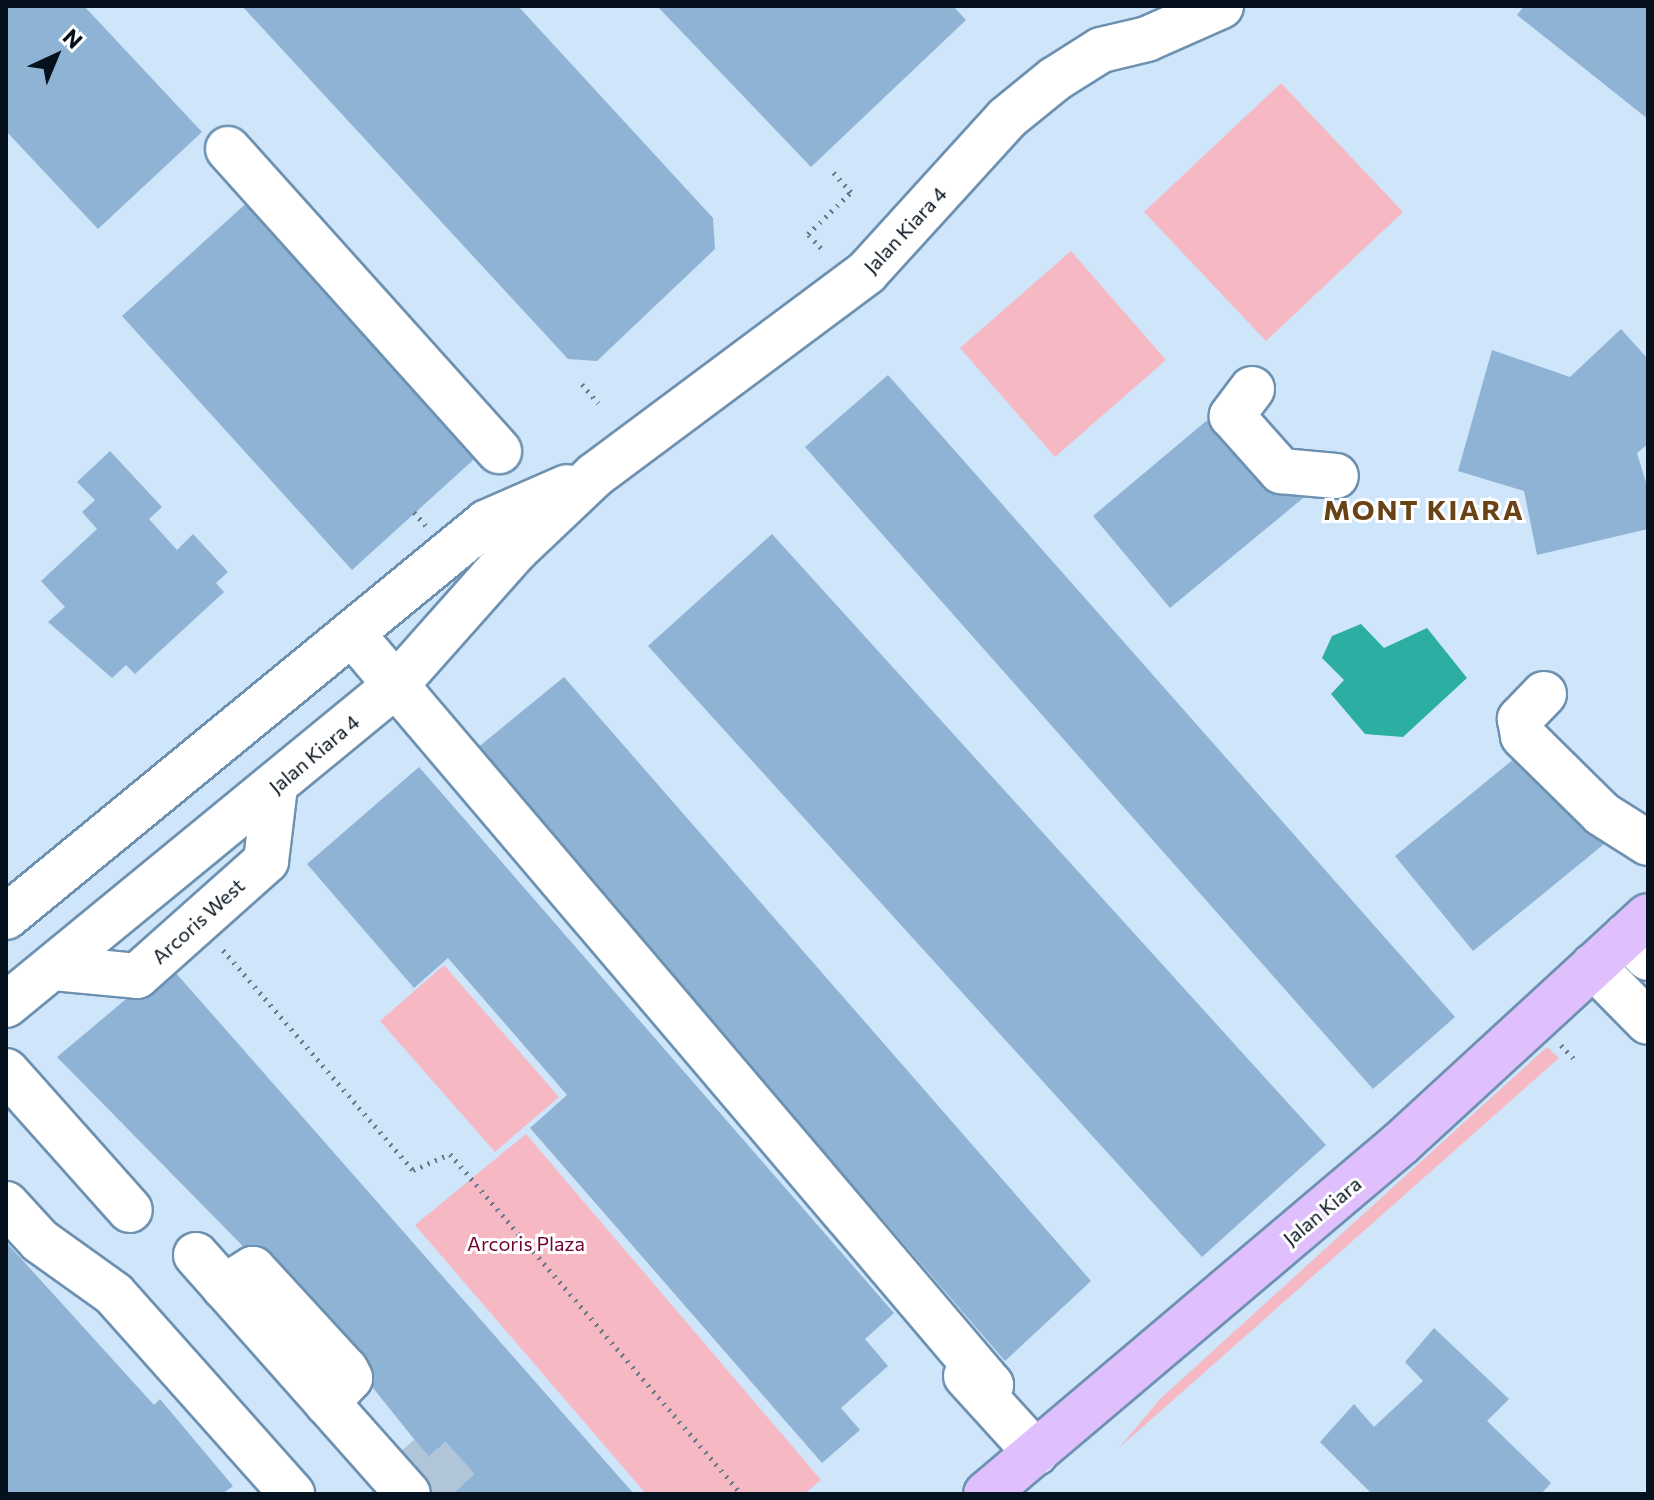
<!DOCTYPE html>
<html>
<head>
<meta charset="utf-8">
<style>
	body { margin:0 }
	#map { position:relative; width:1654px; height:1500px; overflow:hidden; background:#cfe5fa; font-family:Commissioner,sans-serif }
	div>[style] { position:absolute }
	.green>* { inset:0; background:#f6b9c4 }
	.water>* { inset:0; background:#2caea2 }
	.building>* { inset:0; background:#8eb3d4 }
	.minor-tunnel>* { height:44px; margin-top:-22px; transform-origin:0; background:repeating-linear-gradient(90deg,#b1c5d9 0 44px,transparent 0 66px) }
	.path>* { height:5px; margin-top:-2.5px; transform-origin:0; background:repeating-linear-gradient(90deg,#6a7b8c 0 2px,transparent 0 8px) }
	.roads { filter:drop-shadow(2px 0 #6d91b1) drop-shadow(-2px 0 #6d91b1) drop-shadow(0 2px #6d91b1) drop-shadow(0 -2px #6d91b1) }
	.minor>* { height:44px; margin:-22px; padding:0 22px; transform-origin:22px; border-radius:22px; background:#fff }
	.major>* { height:44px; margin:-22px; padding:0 22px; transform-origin:22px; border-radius:22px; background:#dfc0fd }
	span { translate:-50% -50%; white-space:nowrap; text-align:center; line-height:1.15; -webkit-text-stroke:6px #fff; paint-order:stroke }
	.street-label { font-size:20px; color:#05121e }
	.park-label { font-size:20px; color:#710330 }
	.district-label { font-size:28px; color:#694215; font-weight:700; letter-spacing:2px }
	.frame { position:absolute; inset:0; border:8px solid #05121e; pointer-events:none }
	.north { position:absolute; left:16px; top:16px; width:80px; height:80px; -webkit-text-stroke:6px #fff; paint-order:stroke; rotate:44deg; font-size:22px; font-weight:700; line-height:32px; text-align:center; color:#05121e }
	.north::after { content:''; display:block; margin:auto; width:28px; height:36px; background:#05121e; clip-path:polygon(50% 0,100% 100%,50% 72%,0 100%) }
</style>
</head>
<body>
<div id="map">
	<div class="green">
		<div style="clip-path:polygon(1281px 83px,1403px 212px,1266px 341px,1144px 212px)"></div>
		<div style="clip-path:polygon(1071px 251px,1166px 360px,1055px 457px,960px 348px)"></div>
		<div style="clip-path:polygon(444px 965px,559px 1097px,495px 1152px,380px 1021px)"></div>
		<div style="clip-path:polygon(1547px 1047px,1559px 1058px,1119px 1448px,1160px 1399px)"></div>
		<div style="clip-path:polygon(526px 1134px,821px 1480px,804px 1494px,646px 1494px,415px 1225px)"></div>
	</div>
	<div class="water">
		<div style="clip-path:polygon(1361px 624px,1384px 648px,1427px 628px,1467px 678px,1403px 737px,1365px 734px,1331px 694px,1344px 680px,1322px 658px,1332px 636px)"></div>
	</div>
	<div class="building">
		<div style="clip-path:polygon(6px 6px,84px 6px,202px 132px,98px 229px,6px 131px)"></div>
		<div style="clip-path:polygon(242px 6px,518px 6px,713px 218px,715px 249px,597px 361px,568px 359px)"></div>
		<div style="clip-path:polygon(657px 6px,953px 6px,966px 20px,811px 167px)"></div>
		<div style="clip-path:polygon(1524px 6px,1648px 6px,1648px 119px,1517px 15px)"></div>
		<div style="clip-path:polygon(251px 199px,482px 452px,352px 570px,122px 316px)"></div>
		<div style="clip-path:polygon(1621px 329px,1648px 359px,1648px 444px,1637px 453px,1648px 489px,1648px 529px,1537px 555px,1524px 491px,1458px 471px,1492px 350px,1570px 377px)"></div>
		<div style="clip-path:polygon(888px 375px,1455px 1017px,1373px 1089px,805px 447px)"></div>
		<div style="clip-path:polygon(1230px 401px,1308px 494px,1170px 608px,1093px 516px)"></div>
		<div style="clip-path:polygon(110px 451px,162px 507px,149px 519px,177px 550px,193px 534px,228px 572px,216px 583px,224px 592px,135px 674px,126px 665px,112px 678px,48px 622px,65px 607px,41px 581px,97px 529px,82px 512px,95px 500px,77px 482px)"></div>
		<div style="clip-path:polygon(772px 534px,1326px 1145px,1202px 1257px,648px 646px)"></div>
		<div style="clip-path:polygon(564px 677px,1091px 1281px,1005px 1361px,476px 749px)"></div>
		<div style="clip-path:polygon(1531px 745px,1609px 840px,1473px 951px,1395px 856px)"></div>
		<div style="clip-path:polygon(419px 767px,894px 1313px,865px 1339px,888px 1366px,841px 1408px,860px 1430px,822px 1463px,530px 1128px,567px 1095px,448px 958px,414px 988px,307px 864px)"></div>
		<div style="clip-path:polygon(168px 964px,634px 1494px,458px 1494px,333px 1338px,57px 1057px)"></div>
		<div style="clip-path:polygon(6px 1242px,154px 1405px,160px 1399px,233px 1486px,222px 1494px,6px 1494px)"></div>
		<div style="clip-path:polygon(1434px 1328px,1509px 1399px,1487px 1421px,1551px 1483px,1541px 1494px,1372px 1494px,1320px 1442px,1354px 1404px,1374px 1427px,1423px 1381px,1405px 1362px)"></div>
	</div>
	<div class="minor-tunnel">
		<div style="left:398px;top:1483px;width:41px;rotate:-41.1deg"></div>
		<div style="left:429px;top:1456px;width:51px;rotate:48.2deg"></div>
	</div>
	<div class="path">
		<div style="left:821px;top:248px;width:19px;rotate:-133deg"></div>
		<div style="left:808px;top:234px;width:60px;rotate:-44.3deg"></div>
		<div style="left:851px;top:192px;width:28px;rotate:-132deg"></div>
		<div style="left:582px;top:384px;width:25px;rotate:50deg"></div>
		<div style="left:414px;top:512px;width:18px;rotate:49deg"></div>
		<div style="left:223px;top:950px;width:291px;rotate:49.2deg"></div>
		<div style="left:413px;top:1170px;width:40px;rotate:-23.4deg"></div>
		<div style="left:450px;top:1154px;width:448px;rotate:49.4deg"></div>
		<div style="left:1561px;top:1045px;width:19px;rotate:47deg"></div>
	</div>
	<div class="roads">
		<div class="minor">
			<div style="left:228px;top:149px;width:406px;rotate:48.1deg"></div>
			<div style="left:1252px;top:389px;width:34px;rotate:127deg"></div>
			<div style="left:1232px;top:416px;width:74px;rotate:48.3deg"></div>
			<div style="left:1281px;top:471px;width:55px;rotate:5.2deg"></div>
			<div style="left:355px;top:637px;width:982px;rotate:49.63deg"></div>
			<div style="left:991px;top:1385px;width:13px;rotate:117deg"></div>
			<div style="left:1544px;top:694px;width:35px;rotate:134deg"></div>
			<div style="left:1520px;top:719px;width:17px;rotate:80deg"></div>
			<div style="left:1523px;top:736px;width:111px;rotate:44.6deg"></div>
			<div style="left:1602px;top:814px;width:54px;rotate:32.2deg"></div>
			<div style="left:6px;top:917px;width:622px;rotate:-39.39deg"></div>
			<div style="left:487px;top:522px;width:87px;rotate:-23.6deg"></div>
			<div style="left:1626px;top:936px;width:31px;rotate:45deg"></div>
			<div style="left:1593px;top:966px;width:78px;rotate:45.5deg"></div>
			<div style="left:54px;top:968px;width:83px;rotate:5.5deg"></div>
			<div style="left:137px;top:976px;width:173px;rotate:-41.7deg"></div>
			<div style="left:266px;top:861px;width:75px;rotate:-83.1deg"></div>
			<div style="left:6px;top:1005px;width:504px;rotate:-39.37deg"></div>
			<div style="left:396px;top:685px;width:181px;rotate:-48.4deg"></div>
			<div style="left:516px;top:550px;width:109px;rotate:-43.5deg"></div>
			<div style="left:595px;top:475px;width:339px;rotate:-36.7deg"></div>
			<div style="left:867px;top:272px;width:208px;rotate:-47.7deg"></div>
			<div style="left:1007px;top:118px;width:62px;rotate:-39.1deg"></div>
			<div style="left:1055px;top:79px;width:54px;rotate:-32.2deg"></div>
			<div style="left:1101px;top:50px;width:47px;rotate:-13.4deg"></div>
			<div style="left:1147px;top:39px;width:81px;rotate:-24deg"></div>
			<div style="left:6px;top:1071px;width:186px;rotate:48.3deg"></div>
			<div style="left:6px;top:1204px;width:50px;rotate:47.4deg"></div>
			<div style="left:40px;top:1241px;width:91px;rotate:35.6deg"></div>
			<div style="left:114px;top:1294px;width:268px;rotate:48.3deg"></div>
			<div style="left:196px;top:1255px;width:319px;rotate:48.4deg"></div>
			<div style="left:224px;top:1287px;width:34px;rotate:-32deg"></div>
			<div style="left:253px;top:1269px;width:137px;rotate:47.4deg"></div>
			<div style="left:346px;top:1370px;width:9px;rotate:63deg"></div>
			<div style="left:350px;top:1378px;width:34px;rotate:133deg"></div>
			<div style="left:966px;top:1376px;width:104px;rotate:47.7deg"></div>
		</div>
		<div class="major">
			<div style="left:986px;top:1494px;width:544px;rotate:-40.22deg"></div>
			<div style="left:1401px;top:1143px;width:335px;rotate:-42.6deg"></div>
		</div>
	</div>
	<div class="street-label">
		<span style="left:905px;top:230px;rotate:-47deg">Jalan Kiara 4</span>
		<span style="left:314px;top:754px;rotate:-40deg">Jalan Kiara 4</span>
		<span style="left:198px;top:921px;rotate:-42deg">Arcoris West</span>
		<span style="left:1322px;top:1211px;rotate:-40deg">Jalan Kiara</span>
	</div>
	<div class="park-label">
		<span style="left:526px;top:1243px">Arcoris Plaza</span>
	</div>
	<div class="district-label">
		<span style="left:1424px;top:509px">MONT KIARA</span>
	</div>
	<div class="frame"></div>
	<div class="north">N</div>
</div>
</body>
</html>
